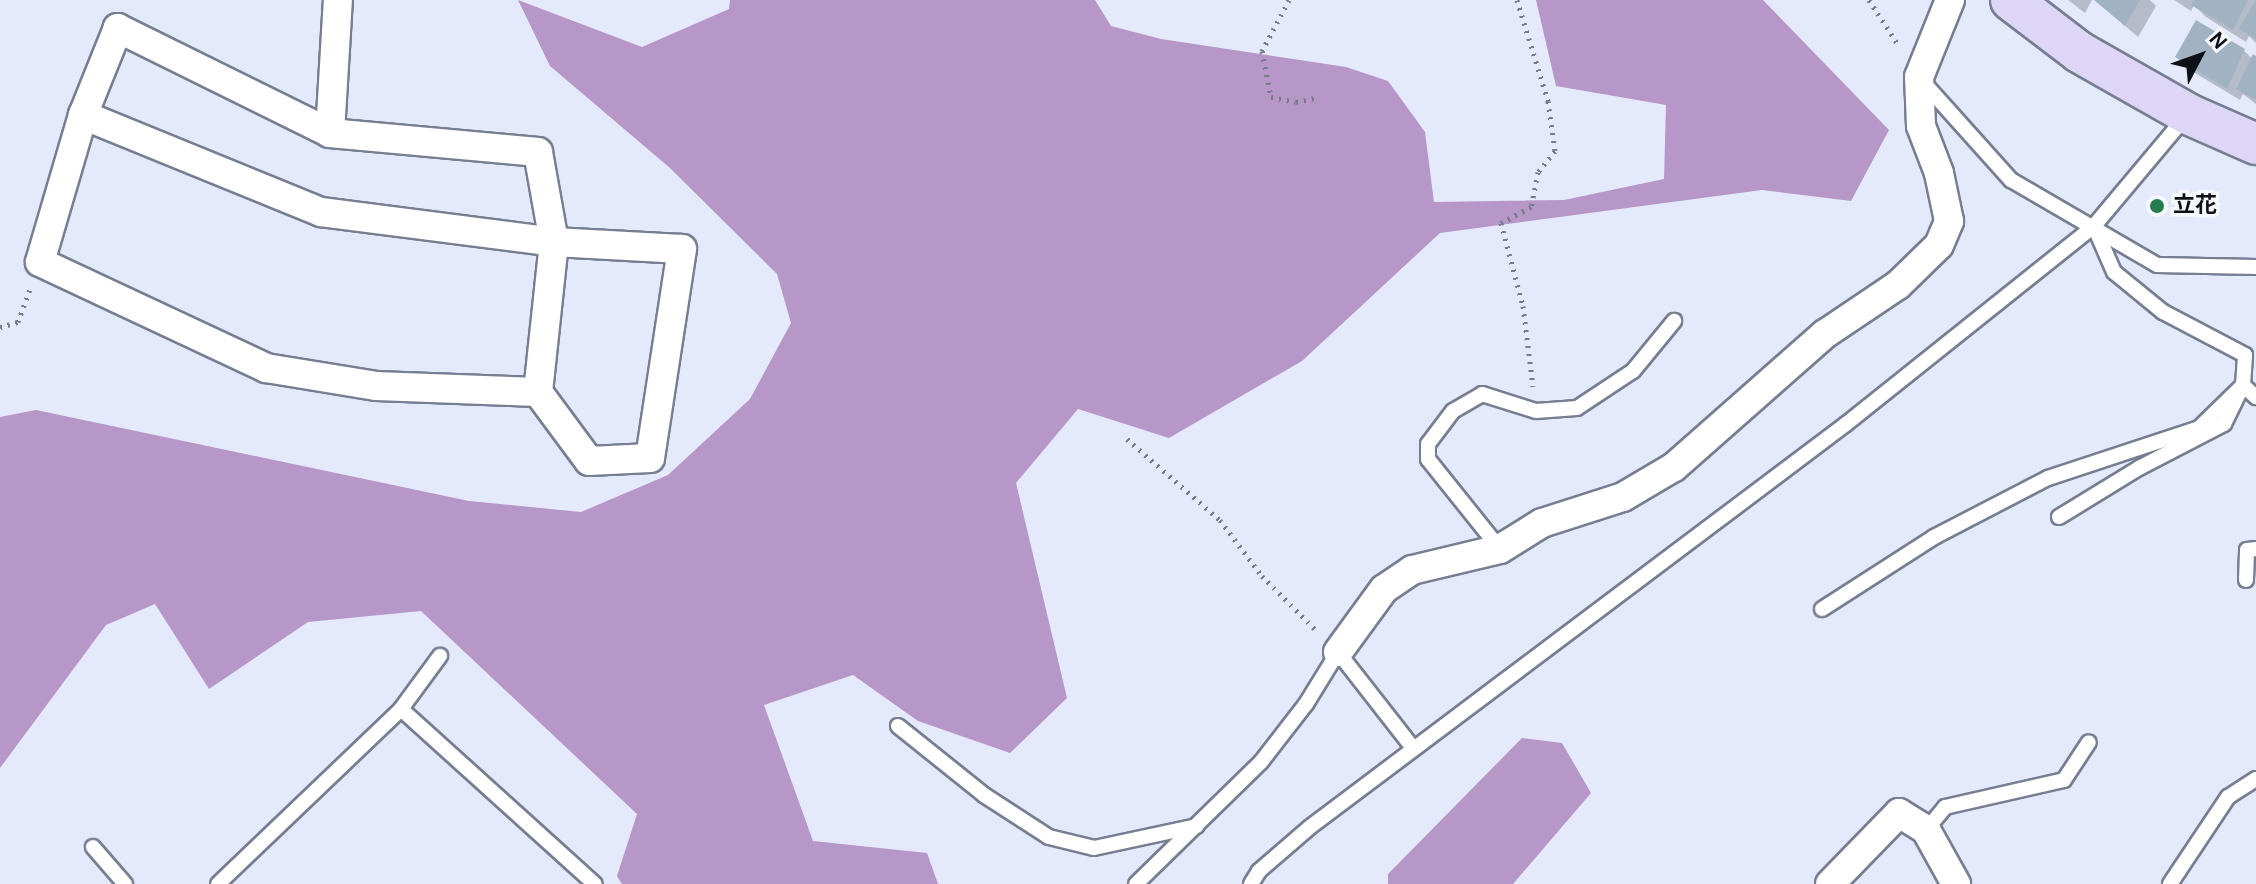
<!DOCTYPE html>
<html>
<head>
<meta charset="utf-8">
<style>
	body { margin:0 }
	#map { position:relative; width:2256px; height:884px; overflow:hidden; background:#e4eafc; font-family:Karla,"Noto Sans JP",sans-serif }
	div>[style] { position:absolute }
	.forest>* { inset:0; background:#b796c8 }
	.shadow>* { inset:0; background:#0003 }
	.building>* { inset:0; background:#a1b3c3 }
	.path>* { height:5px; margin-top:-2.5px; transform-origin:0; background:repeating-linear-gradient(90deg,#777a87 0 2px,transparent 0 8px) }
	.roads { filter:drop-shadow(2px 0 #777e91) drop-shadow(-2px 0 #777e91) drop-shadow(0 2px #777e91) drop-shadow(0 -2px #777e91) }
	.lane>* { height:14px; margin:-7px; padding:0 7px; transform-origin:7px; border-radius:7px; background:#fff }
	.street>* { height:28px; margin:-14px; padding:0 14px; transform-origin:14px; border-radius:14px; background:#fff }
	.secondary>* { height:40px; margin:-20px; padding:0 20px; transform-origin:20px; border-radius:20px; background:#ddd6f6 }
	.dots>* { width:22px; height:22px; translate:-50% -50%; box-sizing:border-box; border:4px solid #f6f8fc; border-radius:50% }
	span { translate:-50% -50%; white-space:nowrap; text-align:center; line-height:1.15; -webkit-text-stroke:7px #f6f8fc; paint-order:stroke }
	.poi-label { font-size:22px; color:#0e1017; font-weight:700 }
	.left { translate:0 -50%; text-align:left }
	.north { position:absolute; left:2160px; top:16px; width:80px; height:80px; -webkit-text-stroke:6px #f6f8fc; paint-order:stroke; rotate:49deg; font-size:22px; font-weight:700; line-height:32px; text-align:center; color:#0e1017 }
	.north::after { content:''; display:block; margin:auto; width:28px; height:36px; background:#0e1017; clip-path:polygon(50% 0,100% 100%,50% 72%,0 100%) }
</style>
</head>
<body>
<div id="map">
	<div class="forest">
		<div style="clip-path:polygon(518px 0,642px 47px,729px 9px,730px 0,1095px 0,1111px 26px,1161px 39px,1346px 67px,1388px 81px,1425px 132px,1434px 202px,1564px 200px,1664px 179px,1666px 105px,1556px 86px,1536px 0,1763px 0,1889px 130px,1851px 201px,1762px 190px,1440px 233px,1302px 361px,1169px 438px,1078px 409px,1016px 483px,1067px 698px,1010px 753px,918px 721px,853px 675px,764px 705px,813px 841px,927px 853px,938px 884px,622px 884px,617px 876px,637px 814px,421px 611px,308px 622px,209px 689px,155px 604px,106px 625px,0 768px,0 417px,36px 410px,469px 501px,581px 512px,668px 475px,750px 399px,791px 323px,777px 274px,670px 168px,550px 66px)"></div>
		<div style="clip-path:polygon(1522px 738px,1562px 743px,1591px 793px,1513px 884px,1388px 884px,1388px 874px)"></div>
	</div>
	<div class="shadow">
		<div style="clip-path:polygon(2068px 0,2092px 0,2085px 13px)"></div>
		<div style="clip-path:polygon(2095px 0,2150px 0,2156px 6px,2138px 37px)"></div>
		<div style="clip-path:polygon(2174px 0,2256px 0,2256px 43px,2249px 36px,2246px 42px,2206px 17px,2194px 5px,2191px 11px)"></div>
		<div style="clip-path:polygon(2243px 50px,2253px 59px,2256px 58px,2256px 104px,2243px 94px,2240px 100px,2190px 70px,2178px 57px)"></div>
	</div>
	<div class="building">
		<div style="clip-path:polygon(2094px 0,2140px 0,2125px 26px)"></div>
		<div style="clip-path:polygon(2194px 0,2248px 0,2233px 30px,2191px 5px)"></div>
		<div style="clip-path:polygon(2256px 0,2256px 39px,2239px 29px)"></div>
		<div style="clip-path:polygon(2196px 20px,2245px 49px,2227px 89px,2175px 57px)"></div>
		<div style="clip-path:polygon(2253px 54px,2256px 56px,2256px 100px,2236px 89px)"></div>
	</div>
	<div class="path">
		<div style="left:1289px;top:0;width:58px;rotate:117.9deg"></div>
		<div style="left:1262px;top:51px;width:47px;rotate:78.9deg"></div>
		<div style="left:1271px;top:97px;width:25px;rotate:11deg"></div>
		<div style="left:1296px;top:102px;width:19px;rotate:-12deg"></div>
		<div style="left:1517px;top:0;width:106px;rotate:72.9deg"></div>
		<div style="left:1548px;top:101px;width:50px;rotate:82deg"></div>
		<div style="left:1555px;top:151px;width:27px;rotate:129deg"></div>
		<div style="left:1538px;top:172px;width:36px;rotate:101deg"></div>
		<div style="left:1531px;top:207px;width:34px;rotate:152deg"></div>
		<div style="left:1501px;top:223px;width:86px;rotate:75.2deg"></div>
		<div style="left:1523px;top:306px;width:81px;rotate:82.9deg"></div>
		<div style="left:1869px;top:0;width:55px;rotate:56.9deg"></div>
		<div style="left:0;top:327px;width:19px;rotate:-16deg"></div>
		<div style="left:18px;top:322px;width:37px;rotate:-70deg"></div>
		<div style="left:1127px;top:439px;width:123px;rotate:41.1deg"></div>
		<div style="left:1220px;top:520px;width:70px;rotate:53.1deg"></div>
		<div style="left:1262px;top:576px;width:78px;rotate:45deg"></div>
	</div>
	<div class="roads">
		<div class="lane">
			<div style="left:1923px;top:82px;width:132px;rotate:48.1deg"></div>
			<div style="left:2011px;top:180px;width:169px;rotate:30.2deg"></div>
			<div style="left:2157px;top:265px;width:99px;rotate:1.2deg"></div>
			<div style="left:2059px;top:517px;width:94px;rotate:-31.5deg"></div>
			<div style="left:2139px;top:468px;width:96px;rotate:-27.4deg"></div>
			<div style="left:2224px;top:424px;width:43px;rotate:-64deg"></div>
			<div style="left:2243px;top:385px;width:30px;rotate:-86deg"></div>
			<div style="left:2245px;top:355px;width:93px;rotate:-152.3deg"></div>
			<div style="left:2163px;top:312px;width:63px;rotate:-140.8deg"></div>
			<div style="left:2114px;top:272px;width:50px;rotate:-113.5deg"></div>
			<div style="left:1500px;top:549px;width:115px;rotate:-128.7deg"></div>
			<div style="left:1428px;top:459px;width:15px;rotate:-90deg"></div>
			<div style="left:1428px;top:444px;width:41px;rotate:-52.9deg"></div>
			<div style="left:1453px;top:411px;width:34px;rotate:-30deg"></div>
			<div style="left:1482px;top:394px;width:57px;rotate:17.5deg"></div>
			<div style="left:1536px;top:411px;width:41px;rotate:-4.2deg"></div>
			<div style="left:1577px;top:408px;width:67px;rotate:-33.5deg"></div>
			<div style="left:1633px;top:371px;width:65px;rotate:-50.6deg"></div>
			<div style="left:2246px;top:580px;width:30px;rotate:-88deg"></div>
			<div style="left:2247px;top:550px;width:9px;rotate:-6deg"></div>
			<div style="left:1822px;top:609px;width:133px;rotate:-32.7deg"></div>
			<div style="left:1934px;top:537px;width:128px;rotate:-27.4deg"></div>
			<div style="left:2048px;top:478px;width:159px;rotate:-18.3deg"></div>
			<div style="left:2199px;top:428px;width:62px;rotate:-44.3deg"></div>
			<div style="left:2243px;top:385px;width:18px;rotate:43deg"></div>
			<div style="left:401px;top:709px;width:261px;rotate:42.1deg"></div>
			<div style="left:898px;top:726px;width:110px;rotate:38.7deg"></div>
			<div style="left:984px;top:795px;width:77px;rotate:32.9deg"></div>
			<div style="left:1049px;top:837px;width:46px;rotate:13.7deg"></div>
			<div style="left:1094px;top:848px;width:105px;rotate:-12.1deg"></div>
			<div style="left:1926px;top:830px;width:30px;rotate:-50deg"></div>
			<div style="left:1945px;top:807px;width:122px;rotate:-12.8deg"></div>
			<div style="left:2064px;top:780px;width:45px;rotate:-56.7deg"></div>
			<div style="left:93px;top:847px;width:49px;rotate:49.1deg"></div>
			<div style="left:218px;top:884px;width:253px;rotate:-43.7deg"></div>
			<div style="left:401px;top:709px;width:66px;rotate:-53.7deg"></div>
			<div style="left:1136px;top:884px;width:175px;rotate:-44.3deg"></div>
			<div style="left:1261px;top:762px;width:73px;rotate:-52.2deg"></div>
			<div style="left:1306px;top:704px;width:61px;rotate:-58.4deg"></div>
			<div style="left:1338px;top:652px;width:122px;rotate:52deg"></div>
			<div style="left:1251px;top:884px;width:15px;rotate:-58deg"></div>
			<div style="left:1259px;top:871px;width:67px;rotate:-40.8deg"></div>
			<div style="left:1310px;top:827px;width:671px;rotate:-36.94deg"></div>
			<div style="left:1846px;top:424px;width:317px;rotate:-38.6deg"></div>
			<div style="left:2094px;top:226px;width:145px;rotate:-50deg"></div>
			<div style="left:2170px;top:884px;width:105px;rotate:-56.3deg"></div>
			<div style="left:2228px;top:797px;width:33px;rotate:-33deg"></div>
		</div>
		<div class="street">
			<div style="left:83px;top:115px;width:257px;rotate:22.2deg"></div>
			<div style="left:321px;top:212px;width:235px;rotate:7.3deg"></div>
			<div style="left:554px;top:242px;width:128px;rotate:3.1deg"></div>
			<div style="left:682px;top:249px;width:211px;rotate:98.7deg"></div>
			<div style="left:650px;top:458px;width:61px;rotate:177.2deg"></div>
			<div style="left:589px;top:461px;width:86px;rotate:-126.5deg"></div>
			<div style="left:538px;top:392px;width:151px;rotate:-83.9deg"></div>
			<div style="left:554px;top:242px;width:91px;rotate:-100.1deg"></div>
			<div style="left:538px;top:152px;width:209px;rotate:-174.8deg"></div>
			<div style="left:330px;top:133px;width:133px;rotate:-86.6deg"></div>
			<div style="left:330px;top:133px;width:237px;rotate:-153.7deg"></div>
			<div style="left:118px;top:28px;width:94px;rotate:111.9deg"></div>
			<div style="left:83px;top:115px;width:153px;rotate:106.3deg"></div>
			<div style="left:40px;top:262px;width:250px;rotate:25.1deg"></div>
			<div style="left:266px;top:368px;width:111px;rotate:9.3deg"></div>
			<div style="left:376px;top:386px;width:162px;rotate:2.1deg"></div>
			<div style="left:1338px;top:652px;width:78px;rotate:-53.9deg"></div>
			<div style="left:1384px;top:589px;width:34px;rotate:-34deg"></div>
			<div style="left:1412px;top:570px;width:90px;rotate:-13.4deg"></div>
			<div style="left:1500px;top:549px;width:49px;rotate:-31.8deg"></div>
			<div style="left:1542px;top:523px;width:85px;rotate:-17.8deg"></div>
			<div style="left:1623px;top:497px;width:59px;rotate:-30.5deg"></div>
			<div style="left:1674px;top:467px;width:201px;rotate:-41.4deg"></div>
			<div style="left:1825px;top:334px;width:88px;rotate:-33.9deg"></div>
			<div style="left:1898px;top:285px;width:57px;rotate:-44.3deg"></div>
			<div style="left:1939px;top:245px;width:26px;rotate:-67deg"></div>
			<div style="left:1949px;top:221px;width:49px;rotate:-101.8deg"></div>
			<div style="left:1939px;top:173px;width:50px;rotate:-111deg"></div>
			<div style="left:1921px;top:126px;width:49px;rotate:-92.3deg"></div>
			<div style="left:1919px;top:77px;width:83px;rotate:-68.1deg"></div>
			<div style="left:1830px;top:884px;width:99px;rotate:-45.8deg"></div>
			<div style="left:1899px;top:813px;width:32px;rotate:32deg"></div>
			<div style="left:1926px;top:830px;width:62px;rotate:60.9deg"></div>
		</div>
		<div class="secondary">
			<div style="left:2011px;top:0;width:86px;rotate:37.4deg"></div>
			<div style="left:2079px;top:52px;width:125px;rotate:29.6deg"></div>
			<div style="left:2188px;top:114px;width:74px;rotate:23.8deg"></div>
		</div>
	</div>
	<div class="dots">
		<div style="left:2157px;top:206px;background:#277b4e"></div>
	</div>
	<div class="poi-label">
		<span class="left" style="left:2173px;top:206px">立花</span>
	</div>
	<div class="north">N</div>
</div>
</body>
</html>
